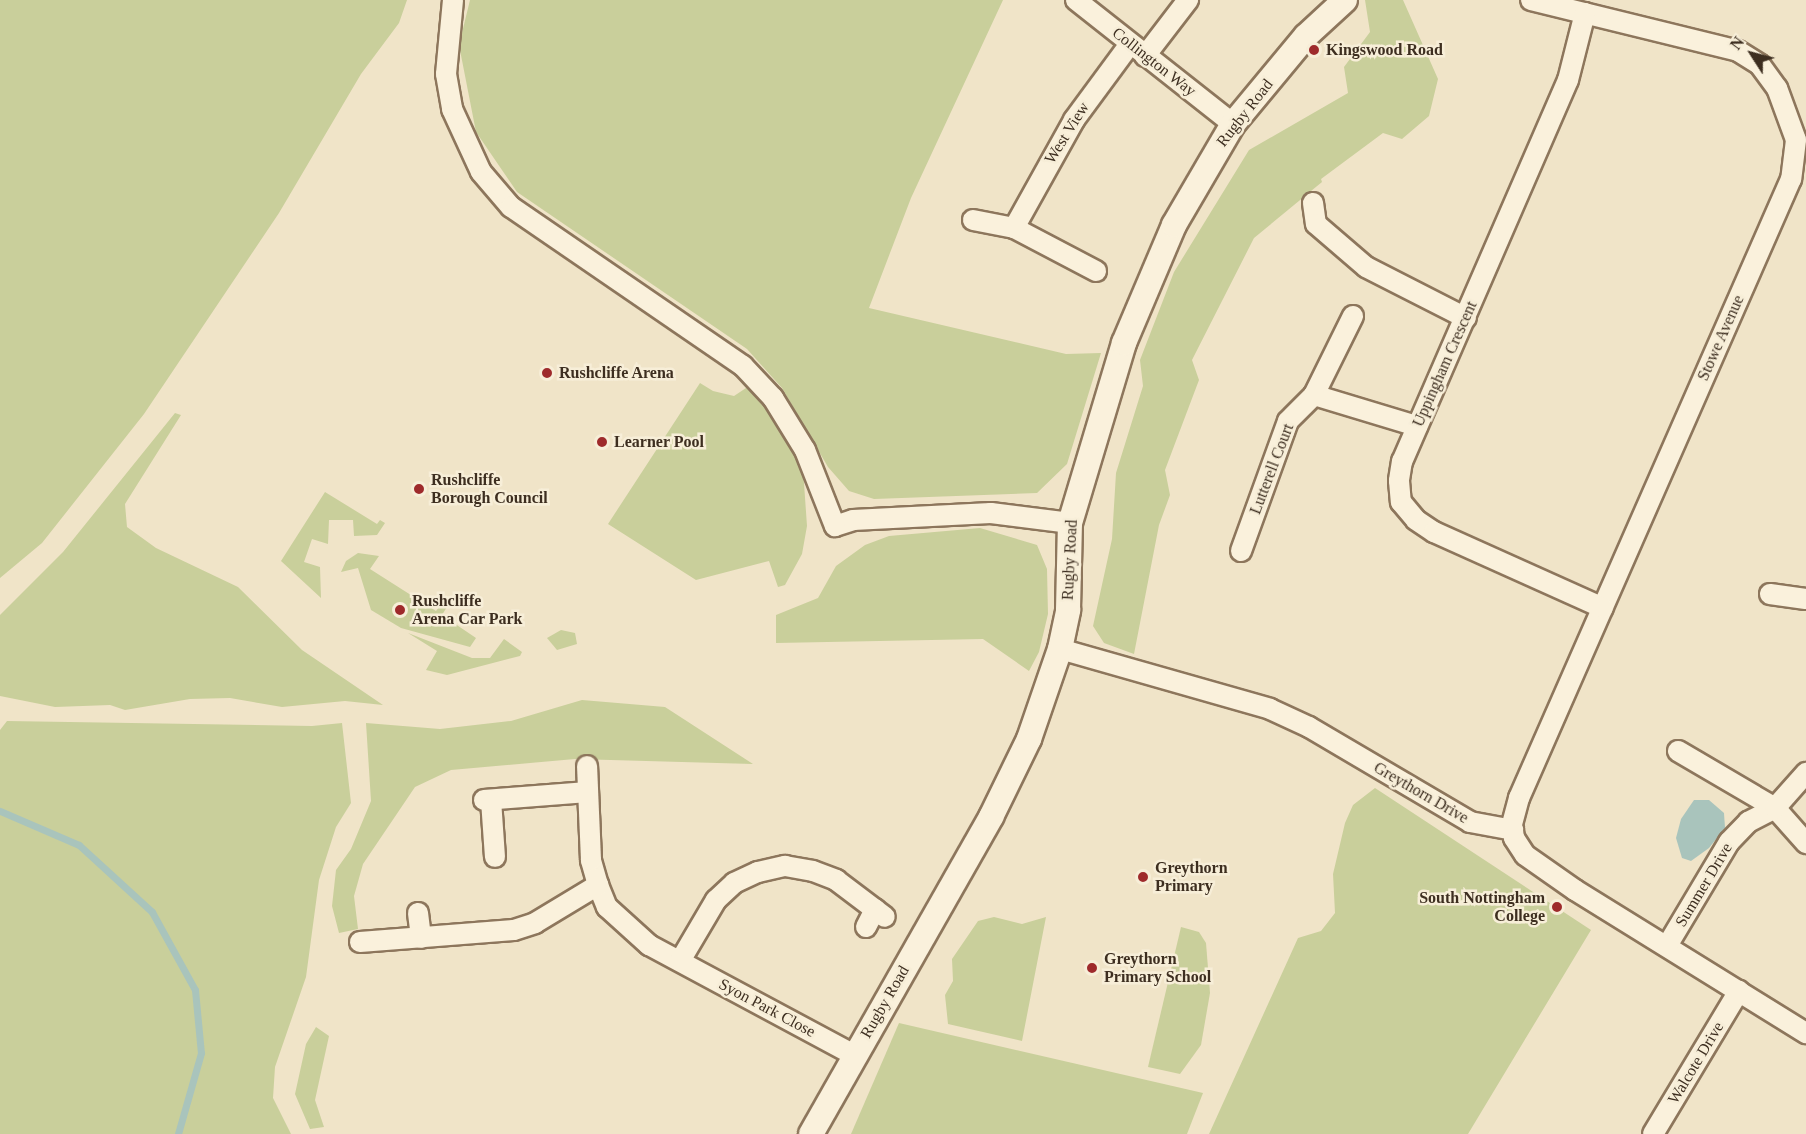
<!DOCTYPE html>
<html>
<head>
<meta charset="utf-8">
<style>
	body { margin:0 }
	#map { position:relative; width:1806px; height:1134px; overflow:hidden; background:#f0e4c8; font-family:"Times New Roman",serif }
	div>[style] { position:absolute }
	.green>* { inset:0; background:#c9cf9b }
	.water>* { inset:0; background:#a9c4bc }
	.stream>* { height:7px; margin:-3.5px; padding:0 3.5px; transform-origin:3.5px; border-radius:3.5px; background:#a9c4bc }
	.roads { filter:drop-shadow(2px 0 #8d765c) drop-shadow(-2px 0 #8d765c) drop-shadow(0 2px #8d765c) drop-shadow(0 -2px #8d765c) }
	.minor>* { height:20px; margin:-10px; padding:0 10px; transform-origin:10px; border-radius:10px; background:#faf1dc }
	.tertiary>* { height:24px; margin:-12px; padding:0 12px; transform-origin:12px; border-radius:12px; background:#faf1dc }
	.dots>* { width:16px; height:16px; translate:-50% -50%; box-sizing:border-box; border:3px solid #f7eed8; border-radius:50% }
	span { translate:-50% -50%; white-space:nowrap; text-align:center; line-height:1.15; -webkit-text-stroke:5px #f7eed8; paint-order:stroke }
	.poi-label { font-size:16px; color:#3d2e20; font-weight:700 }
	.left { translate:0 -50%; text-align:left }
	.right { translate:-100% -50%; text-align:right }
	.street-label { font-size:16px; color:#3d2e20 }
	.north { position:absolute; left:1722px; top:24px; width:60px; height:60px; -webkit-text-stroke:4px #f7eed8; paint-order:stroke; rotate:306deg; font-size:16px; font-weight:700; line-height:24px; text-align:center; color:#3d2e20 }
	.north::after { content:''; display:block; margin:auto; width:21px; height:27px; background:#3d2e20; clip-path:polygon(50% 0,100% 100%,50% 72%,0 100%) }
</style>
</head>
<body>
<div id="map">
	<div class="green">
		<div style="clip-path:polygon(0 0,407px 0,399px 23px,361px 74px,279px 213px,144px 414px,42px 543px,0 578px)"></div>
		<div style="clip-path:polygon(470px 0,1003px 0,911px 198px,869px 308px,1066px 354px,1101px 353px,1067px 464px,1037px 493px,874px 499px,849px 491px,828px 467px,782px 388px,747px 349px,517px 192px,476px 132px,459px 45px)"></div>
		<div style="clip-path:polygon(1365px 0,1403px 0,1438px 79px,1429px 116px,1402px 139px,1383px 133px,1321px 179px,1322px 182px,1254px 238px,1192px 360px,1199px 380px,1165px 470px,1170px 495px,1159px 525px,1134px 654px,1104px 643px,1093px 626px,1112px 539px,1116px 473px,1143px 386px,1140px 360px,1174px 272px,1249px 150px,1348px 93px,1344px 67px,1370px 32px)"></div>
		<div style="clip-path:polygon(700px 383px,713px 391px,734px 396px,749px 386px,769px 408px,794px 446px,803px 469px,807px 526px,802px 554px,785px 585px,778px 587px,769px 561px,696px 580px,608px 524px)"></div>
		<div style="clip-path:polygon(175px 413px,181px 415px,125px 504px,127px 527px,156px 548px,238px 587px,302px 650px,383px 705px,345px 701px,282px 707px,230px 698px,190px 699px,125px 710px,110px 705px,55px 707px,0 696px,0 615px,63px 552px)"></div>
		<div style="clip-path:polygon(325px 492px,377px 524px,380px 520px,385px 523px,377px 535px,354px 536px,353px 520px,329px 520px,328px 544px,312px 539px,304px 562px,320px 567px,321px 598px,281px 561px)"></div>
		<div style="clip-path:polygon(980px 528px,1037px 545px,1047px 569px,1048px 614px,1039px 652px,1029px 671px,983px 639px,776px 643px,776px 615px,818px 598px,836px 566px,865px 545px,889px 536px)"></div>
		<div style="clip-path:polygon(358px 553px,379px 556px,370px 569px,436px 611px,445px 599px,450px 602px,442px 615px,476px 638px,470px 647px,401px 628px,371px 610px,358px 568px,341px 572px,346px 561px)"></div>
		<div style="clip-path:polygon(561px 630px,575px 633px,577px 644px,557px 650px,547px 638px)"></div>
		<div style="clip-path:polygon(408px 633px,472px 658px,490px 658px,504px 639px,522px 652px,520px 656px,447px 675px,426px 670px,437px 651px)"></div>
		<div style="clip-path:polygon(582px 700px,665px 707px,753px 764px,575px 759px,451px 770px,415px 787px,363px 864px,354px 896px,358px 929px,339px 933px,332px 906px,336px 870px,351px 849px,371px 801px,366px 723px,440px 729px,511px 721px)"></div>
		<div style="clip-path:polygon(7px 721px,312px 726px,342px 723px,351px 803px,336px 827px,319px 880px,306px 977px,275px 1067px,273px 1098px,291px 1134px,0 1134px,0 730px)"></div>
		<div style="clip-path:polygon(1375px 788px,1591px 930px,1468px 1134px,1209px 1134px,1298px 938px,1321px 931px,1335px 913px,1333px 874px,1345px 823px,1353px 805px)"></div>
		<div style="clip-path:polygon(994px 917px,1022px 924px,1046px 917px,1022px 1041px,948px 1024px,945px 995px,953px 981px,952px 959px,978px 921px)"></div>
		<div style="clip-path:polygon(1181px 927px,1199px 932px,1206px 943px,1210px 993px,1201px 1045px,1180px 1074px,1148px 1067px)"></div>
		<div style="clip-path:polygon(899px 1023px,1203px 1093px,1187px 1134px,851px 1134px)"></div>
		<div style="clip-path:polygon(316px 1027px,329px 1036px,315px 1100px,324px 1127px,310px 1129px,295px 1094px,306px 1044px)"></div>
	</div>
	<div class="water">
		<div style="clip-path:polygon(1694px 800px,1709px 800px,1724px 813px,1725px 828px,1709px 848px,1691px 861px,1682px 858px,1676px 838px,1681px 819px)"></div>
	</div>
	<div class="stream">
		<div style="left:0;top:811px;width:86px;rotate:23.3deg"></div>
		<div style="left:79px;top:845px;width:99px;rotate:42.5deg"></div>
		<div style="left:152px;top:912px;width:89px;rotate:61.1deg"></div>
		<div style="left:195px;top:990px;width:63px;rotate:84.6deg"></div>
		<div style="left:201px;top:1053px;width:84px;rotate:105.9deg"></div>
	</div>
	<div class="roads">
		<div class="minor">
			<div style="left:453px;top:0;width:74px;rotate:95.4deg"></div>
			<div style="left:446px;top:74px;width:36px;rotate:80deg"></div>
			<div style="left:452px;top:109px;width:69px;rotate:65.3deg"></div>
			<div style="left:481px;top:172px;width:46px;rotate:49.4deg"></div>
			<div style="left:511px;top:207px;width:281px;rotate:34.4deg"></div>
			<div style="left:743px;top:366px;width:44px;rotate:46.8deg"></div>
			<div style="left:773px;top:398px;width:61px;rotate:58.4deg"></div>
			<div style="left:805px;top:450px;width:82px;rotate:68.5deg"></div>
			<div style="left:835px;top:526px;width:19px;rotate:-18deg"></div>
			<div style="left:853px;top:520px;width:138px;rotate:-2.9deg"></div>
			<div style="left:991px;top:513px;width:80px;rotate:7.2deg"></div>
			<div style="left:1076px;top:0;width:200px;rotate:38.3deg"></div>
			<div style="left:1531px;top:0;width:213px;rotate:13.8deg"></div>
			<div style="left:1738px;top:51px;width:26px;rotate:32deg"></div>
			<div style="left:1760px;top:65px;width:29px;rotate:54deg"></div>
			<div style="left:1777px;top:88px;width:55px;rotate:69.9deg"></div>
			<div style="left:1796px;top:140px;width:39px;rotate:97deg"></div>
			<div style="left:1791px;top:179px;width:676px;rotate:113.72deg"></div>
			<div style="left:1519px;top:798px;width:28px;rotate:105deg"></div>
			<div style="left:1512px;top:825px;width:13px;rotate:81deg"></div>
			<div style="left:1514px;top:838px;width:20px;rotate:57deg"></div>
			<div style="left:1525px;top:855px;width:61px;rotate:35deg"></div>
			<div style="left:1575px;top:890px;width:272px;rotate:31.8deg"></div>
			<div style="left:1585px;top:13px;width:69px;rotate:104.2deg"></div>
			<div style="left:1568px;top:80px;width:416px;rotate:113.5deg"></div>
			<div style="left:1402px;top:461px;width:20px;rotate:99deg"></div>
			<div style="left:1399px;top:481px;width:21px;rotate:85deg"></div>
			<div style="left:1401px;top:502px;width:23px;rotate:50deg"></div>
			<div style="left:1416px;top:520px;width:22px;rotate:34deg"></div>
			<div style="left:1434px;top:532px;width:185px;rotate:24.2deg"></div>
			<div style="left:1145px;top:56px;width:71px;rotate:-52.5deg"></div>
			<div style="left:1313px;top:203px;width:21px;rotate:82deg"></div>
			<div style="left:1316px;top:224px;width:66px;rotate:40.7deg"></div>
			<div style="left:1366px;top:267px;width:112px;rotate:27deg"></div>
			<div style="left:973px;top:220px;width:42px;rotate:11deg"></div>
			<div style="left:1096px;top:271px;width:93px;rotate:-152.3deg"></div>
			<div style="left:1014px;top:228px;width:124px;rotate:-60.9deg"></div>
			<div style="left:1074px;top:120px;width:94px;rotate:-53.6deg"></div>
			<div style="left:1353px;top:316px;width:88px;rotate:116.3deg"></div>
			<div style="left:1314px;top:395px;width:108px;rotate:16.8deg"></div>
			<div style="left:1241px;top:551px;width:138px;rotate:-70.1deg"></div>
			<div style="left:1288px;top:421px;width:37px;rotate:-45deg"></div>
			<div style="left:1770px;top:594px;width:36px;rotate:8deg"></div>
			<div style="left:1060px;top:649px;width:218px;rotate:15.9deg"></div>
			<div style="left:1270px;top:709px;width:43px;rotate:24.8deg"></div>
			<div style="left:1309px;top:727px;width:187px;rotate:30.5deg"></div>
			<div style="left:1470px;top:822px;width:44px;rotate:10.5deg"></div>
			<div style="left:1678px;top:751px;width:113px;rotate:30.4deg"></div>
			<div style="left:1775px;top:808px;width:47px;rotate:48.5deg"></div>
			<div style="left:484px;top:800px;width:104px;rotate:-4.4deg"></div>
			<div style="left:491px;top:800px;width:57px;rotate:86deg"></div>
			<div style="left:598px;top:885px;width:24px;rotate:68deg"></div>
			<div style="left:607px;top:907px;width:57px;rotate:42.1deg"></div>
			<div style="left:649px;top:945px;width:233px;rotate:28.2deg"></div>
			<div style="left:418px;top:913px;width:25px;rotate:83deg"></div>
			<div style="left:866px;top:927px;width:20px;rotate:-63deg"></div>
			<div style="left:360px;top:942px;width:154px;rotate:-4.5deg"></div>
			<div style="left:514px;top:930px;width:22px;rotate:-18deg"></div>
			<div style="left:535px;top:923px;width:74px;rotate:-31.1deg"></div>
			<div style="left:598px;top:885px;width:26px;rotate:-106deg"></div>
			<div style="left:591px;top:860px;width:94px;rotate:-92.4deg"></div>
			<div style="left:1667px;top:946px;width:121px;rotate:-59.2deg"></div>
			<div style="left:1729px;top:842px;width:28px;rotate:-46deg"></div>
			<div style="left:1748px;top:822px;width:30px;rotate:-27deg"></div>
			<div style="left:1775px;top:808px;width:47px;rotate:-48.5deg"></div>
			<div style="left:680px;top:961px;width:71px;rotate:-59.5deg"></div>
			<div style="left:716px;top:900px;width:25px;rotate:-43deg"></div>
			<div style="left:734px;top:883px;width:26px;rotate:-25deg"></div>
			<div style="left:758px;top:872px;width:28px;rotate:-13deg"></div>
			<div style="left:785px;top:866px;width:28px;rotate:10deg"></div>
			<div style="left:813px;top:871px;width:25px;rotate:21deg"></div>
			<div style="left:836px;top:880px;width:61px;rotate:37.1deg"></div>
			<div style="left:1653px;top:1134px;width:167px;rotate:-59deg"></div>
		</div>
		<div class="tertiary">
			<div style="left:811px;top:1134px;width:365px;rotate:-60.4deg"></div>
			<div style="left:991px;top:817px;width:87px;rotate:-64deg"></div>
			<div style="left:1029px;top:739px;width:95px;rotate:-71deg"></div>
			<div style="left:1060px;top:649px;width:40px;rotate:-78deg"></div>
			<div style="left:1068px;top:610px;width:87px;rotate:-88.7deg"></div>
			<div style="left:1070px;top:523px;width:188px;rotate:-73.3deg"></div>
			<div style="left:1124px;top:343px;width:128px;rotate:-67deg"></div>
			<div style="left:1174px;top:225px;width:117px;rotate:-59.7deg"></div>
			<div style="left:1233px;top:124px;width:114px;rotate:-50.3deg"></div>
			<div style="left:1306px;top:36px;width:53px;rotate:-42.7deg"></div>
		</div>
	</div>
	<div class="dots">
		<div style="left:1314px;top:50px;background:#9e2a2b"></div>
		<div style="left:547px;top:373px;background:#9e2a2b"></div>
		<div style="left:602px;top:442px;background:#9e2a2b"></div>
		<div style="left:419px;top:489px;background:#9e2a2b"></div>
		<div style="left:400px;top:610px;background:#9e2a2b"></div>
		<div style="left:1143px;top:877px;background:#9e2a2b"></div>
		<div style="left:1557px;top:907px;background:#9e2a2b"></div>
		<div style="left:1092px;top:968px;background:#9e2a2b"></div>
	</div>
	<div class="poi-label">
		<span class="left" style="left:1326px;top:50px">Kingswood Road</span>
		<span class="left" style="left:559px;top:373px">Rushcliffe Arena</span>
		<span class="left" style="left:614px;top:442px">Learner Pool</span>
		<span class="left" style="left:431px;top:489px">Rushcliffe<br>Borough Council</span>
		<span class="left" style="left:412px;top:610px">Rushcliffe<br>Arena Car Park</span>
		<span class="left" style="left:1155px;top:877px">Greythorn<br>Primary</span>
		<span class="right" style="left:1545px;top:907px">South Nottingham<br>College</span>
		<span class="left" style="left:1104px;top:968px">Greythorn<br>Primary School</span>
	</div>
	<div class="street-label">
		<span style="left:1154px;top:62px;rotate:38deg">Collington Way</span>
		<span style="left:1245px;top:113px;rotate:-52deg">Rugby Road</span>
		<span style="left:1067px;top:133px;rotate:-58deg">West View</span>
		<span style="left:1721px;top:338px;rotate:-66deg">Stowe Avenue</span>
		<span style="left:1445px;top:364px;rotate:-66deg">Uppingham Crescent</span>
		<span style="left:1272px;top:469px;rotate:-69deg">Lutterell Court</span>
		<span style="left:1070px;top:560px;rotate:-87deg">Rugby Road</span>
		<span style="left:1421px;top:793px;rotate:30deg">Greythorn Drive</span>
		<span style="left:1704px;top:885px;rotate:-59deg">Summer Drive</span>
		<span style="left:885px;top:1002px;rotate:-60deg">Rugby Road</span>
		<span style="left:767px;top:1008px;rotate:28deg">Syon Park Close</span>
		<span style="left:1696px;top:1063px;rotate:-59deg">Walcote Drive</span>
	</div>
	<div class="north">N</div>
</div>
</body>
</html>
